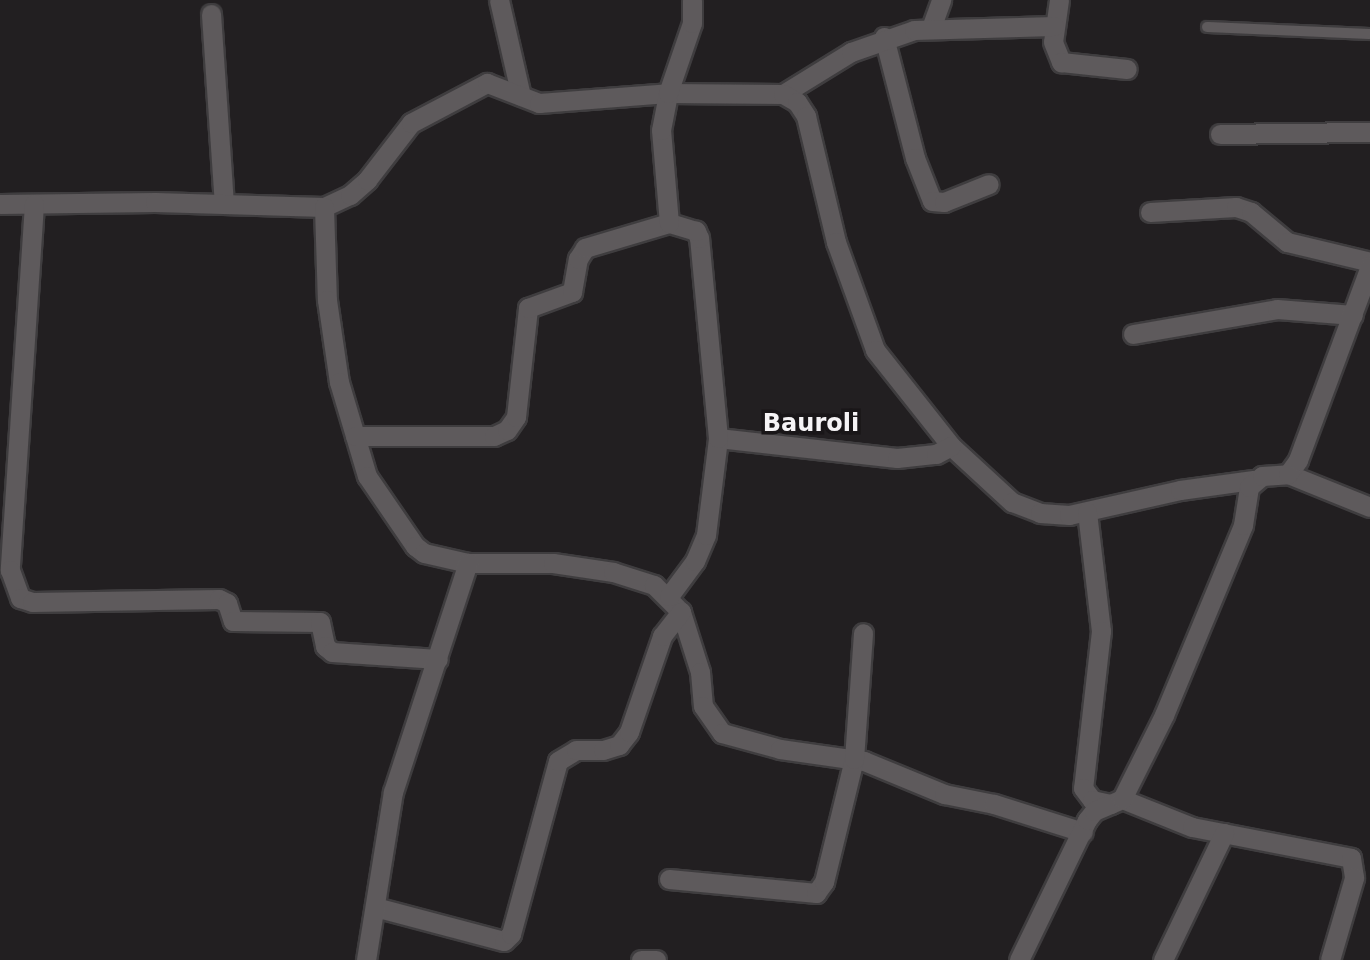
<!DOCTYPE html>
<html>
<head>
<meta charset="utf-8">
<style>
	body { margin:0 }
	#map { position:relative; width:1370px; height:960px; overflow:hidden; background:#221f21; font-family:"DejaVu Sans",sans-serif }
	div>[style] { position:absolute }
	.roads { filter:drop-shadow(2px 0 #3f3d3f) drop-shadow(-2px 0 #3f3d3f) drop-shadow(0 2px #3f3d3f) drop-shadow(0 -2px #3f3d3f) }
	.lane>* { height:10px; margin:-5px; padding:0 5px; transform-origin:5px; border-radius:5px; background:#5e5a5c }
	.street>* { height:19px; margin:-9.5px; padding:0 9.5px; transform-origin:9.5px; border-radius:9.5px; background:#5e5a5c }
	span { translate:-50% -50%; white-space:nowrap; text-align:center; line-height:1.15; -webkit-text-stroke:7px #191618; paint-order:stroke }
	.quarter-label { font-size:24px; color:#f6f4f6; font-weight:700 }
</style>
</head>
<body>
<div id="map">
	<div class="roads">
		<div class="lane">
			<div style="left:1207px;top:27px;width:163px;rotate:2.5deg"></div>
		</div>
		<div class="street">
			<div style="left:499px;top:0;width:98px;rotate:77.1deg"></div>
			<div style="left:1059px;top:0;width:42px;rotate:98.1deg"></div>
			<div style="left:1053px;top:42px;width:22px;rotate:68deg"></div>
			<div style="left:1061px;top:62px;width:66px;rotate:6.1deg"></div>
			<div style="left:211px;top:14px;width:189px;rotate:86.1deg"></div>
			<div style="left:931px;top:28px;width:30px;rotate:-70deg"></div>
			<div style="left:884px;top:37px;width:125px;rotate:75.6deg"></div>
			<div style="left:915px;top:158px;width:46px;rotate:68.4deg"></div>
			<div style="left:932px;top:201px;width:12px;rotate:5deg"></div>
			<div style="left:944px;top:202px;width:48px;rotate:-21.8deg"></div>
			<div style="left:783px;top:94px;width:80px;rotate:-31.7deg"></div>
			<div style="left:851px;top:52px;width:67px;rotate:-19.2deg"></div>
			<div style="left:914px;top:30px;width:140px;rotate:-1.6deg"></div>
			<div style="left:1220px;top:134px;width:150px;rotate:-0.8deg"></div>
			<div style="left:0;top:204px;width:155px;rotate:-0.7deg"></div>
			<div style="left:155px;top:202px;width:169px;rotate:1.7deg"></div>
			<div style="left:324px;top:207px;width:29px;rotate:-25deg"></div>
			<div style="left:350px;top:195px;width:23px;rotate:-41deg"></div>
			<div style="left:367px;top:180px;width:72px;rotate:-52.3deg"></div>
			<div style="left:411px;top:123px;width:86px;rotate:-27.8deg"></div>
			<div style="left:487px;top:83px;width:56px;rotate:21deg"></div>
			<div style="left:539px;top:103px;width:129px;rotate:-4.4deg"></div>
			<div style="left:668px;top:93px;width:115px;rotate:0.5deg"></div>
			<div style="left:783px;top:94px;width:16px;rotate:30deg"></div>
			<div style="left:797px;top:102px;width:17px;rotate:57deg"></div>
			<div style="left:806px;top:116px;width:130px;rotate:76.6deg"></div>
			<div style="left:836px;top:242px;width:115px;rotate:70.1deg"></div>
			<div style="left:875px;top:350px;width:122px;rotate:51.6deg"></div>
			<div style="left:951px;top:446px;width:83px;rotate:42.6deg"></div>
			<div style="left:1012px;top:502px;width:30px;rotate:21deg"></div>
			<div style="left:1040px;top:513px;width:29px;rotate:4deg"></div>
			<div style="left:1069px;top:515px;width:114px;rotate:-12.7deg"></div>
			<div style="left:1180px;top:490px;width:74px;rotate:-7.8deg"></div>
			<div style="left:34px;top:204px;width:367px;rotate:93.8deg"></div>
			<div style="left:10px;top:570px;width:30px;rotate:70deg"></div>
			<div style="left:20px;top:598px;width:13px;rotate:18deg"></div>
			<div style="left:32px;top:602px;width:187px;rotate:-0.9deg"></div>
			<div style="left:219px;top:599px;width:9px;rotate:27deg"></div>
			<div style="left:227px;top:603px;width:19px;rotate:72deg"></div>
			<div style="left:233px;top:621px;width:87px;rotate:0.7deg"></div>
			<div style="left:320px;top:622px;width:25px;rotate:78deg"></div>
			<div style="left:325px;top:646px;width:9px;rotate:41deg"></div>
			<div style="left:332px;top:652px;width:106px;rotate:3.8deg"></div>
			<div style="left:324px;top:207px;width:93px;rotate:88.2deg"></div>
			<div style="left:327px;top:300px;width:83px;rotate:81.7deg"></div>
			<div style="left:339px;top:382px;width:98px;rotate:73.4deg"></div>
			<div style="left:367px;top:476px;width:85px;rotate:55.6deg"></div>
			<div style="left:415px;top:546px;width:11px;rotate:38deg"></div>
			<div style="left:424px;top:553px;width:45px;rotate:12.8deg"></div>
			<div style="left:468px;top:563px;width:85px"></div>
			<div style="left:553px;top:563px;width:61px;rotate:8.5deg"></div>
			<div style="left:613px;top:572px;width:43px;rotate:17.6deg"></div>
			<div style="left:654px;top:585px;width:38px;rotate:45deg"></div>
			<div style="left:681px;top:612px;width:63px;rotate:72.4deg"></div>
			<div style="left:700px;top:672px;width:34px;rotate:85deg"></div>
			<div style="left:703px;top:706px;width:33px;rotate:55deg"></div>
			<div style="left:722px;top:733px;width:60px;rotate:15.4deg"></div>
			<div style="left:780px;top:749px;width:85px;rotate:8.1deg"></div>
			<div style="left:864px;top:761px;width:87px;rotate:22.4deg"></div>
			<div style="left:944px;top:794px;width:51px;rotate:11.3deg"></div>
			<div style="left:994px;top:804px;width:93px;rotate:17.5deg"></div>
			<div style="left:1150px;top:212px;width:86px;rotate:-3.3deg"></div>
			<div style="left:1236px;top:207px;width:16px;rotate:18deg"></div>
			<div style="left:1251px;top:212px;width:47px;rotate:39.8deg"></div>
			<div style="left:1287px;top:242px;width:85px;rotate:13.5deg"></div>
			<div style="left:1133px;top:334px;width:146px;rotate:-9.8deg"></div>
			<div style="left:1277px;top:309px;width:76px;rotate:4.5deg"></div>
			<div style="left:355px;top:436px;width:139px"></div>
			<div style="left:494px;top:436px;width:14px;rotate:-25deg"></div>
			<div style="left:507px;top:430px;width:16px;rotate:-55deg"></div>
			<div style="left:516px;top:417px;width:110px;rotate:-83.7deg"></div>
			<div style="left:528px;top:308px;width:47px;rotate:-20deg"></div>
			<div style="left:572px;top:292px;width:34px;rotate:-80deg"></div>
			<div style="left:578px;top:259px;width:13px;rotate:-58deg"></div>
			<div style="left:585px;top:248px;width:88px;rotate:-16.6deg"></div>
			<div style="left:718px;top:438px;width:180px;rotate:6.4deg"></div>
			<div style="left:897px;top:458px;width:39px;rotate:-6deg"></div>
			<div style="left:936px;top:454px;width:17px;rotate:-28deg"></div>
			<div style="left:1288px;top:474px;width:88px;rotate:21.9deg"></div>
			<div style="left:1087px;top:512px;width:120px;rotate:83.3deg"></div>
			<div style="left:1101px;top:631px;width:158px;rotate:96.5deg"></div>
			<div style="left:1083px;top:788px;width:15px;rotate:53deg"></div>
			<div style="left:1092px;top:800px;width:19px;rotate:12deg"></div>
			<div style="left:669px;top:596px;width:44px;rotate:-53.4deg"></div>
			<div style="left:695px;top:561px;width:28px;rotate:-67deg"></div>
			<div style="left:706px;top:535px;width:98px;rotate:-82.9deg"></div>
			<div style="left:718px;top:438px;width:201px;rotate:-95.4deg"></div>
			<div style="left:699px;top:238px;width:8px;rotate:-113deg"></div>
			<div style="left:696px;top:231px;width:28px;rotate:-163deg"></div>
			<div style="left:669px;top:223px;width:93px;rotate:-94.9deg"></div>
			<div style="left:661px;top:130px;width:38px;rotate:-79deg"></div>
			<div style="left:668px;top:93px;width:74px;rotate:-71.1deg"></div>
			<div style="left:692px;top:23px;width:23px;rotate:-90deg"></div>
			<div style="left:1122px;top:799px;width:75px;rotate:21.8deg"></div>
			<div style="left:1192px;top:827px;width:162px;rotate:11deg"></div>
			<div style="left:1351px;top:858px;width:20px;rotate:81deg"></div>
			<div style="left:1354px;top:878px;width:85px;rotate:106.3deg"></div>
			<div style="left:669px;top:879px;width:148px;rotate:5.4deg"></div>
			<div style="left:816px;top:893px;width:14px;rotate:-54deg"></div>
			<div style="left:824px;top:882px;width:127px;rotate:-76.3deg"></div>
			<div style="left:854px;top:759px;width:126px;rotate:-85.9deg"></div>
			<div style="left:375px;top:907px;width:133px;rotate:14.8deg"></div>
			<div style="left:504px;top:941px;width:10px;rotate:-45deg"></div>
			<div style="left:511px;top:934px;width:179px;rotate:-74.8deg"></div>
			<div style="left:558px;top:761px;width:21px;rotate:-31deg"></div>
			<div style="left:576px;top:750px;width:27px"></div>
			<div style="left:603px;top:750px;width:17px;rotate:-17deg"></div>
			<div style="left:619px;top:745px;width:16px;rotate:-52deg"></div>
			<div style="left:629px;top:732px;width:102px;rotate:-71deg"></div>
			<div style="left:662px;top:636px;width:31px;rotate:-52deg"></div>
			<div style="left:366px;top:960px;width:170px;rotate:-80.9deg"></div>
			<div style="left:393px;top:792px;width:241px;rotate:-71.9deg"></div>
			<div style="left:641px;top:960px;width:15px"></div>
			<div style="left:1019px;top:960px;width:156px;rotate:-64.1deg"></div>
			<div style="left:1087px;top:820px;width:11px;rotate:-52deg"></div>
			<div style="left:1094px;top:811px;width:30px;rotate:-23deg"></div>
			<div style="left:1122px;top:799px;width:94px;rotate:-63.4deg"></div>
			<div style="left:1164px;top:715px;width:206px;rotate:-67.4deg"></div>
			<div style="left:1243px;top:525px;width:38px;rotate:-81deg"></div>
			<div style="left:1249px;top:487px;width:17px;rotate:-40deg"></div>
			<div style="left:1262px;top:476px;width:26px;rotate:-4deg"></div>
			<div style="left:1288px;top:474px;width:17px;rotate:-54deg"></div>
			<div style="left:1298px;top:460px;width:207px;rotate:-69.6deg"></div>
			<div style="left:1163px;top:960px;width:141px;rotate:-64.3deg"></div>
		</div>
	</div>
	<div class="quarter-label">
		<span style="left:811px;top:424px">Bauroli</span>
	</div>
</div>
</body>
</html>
